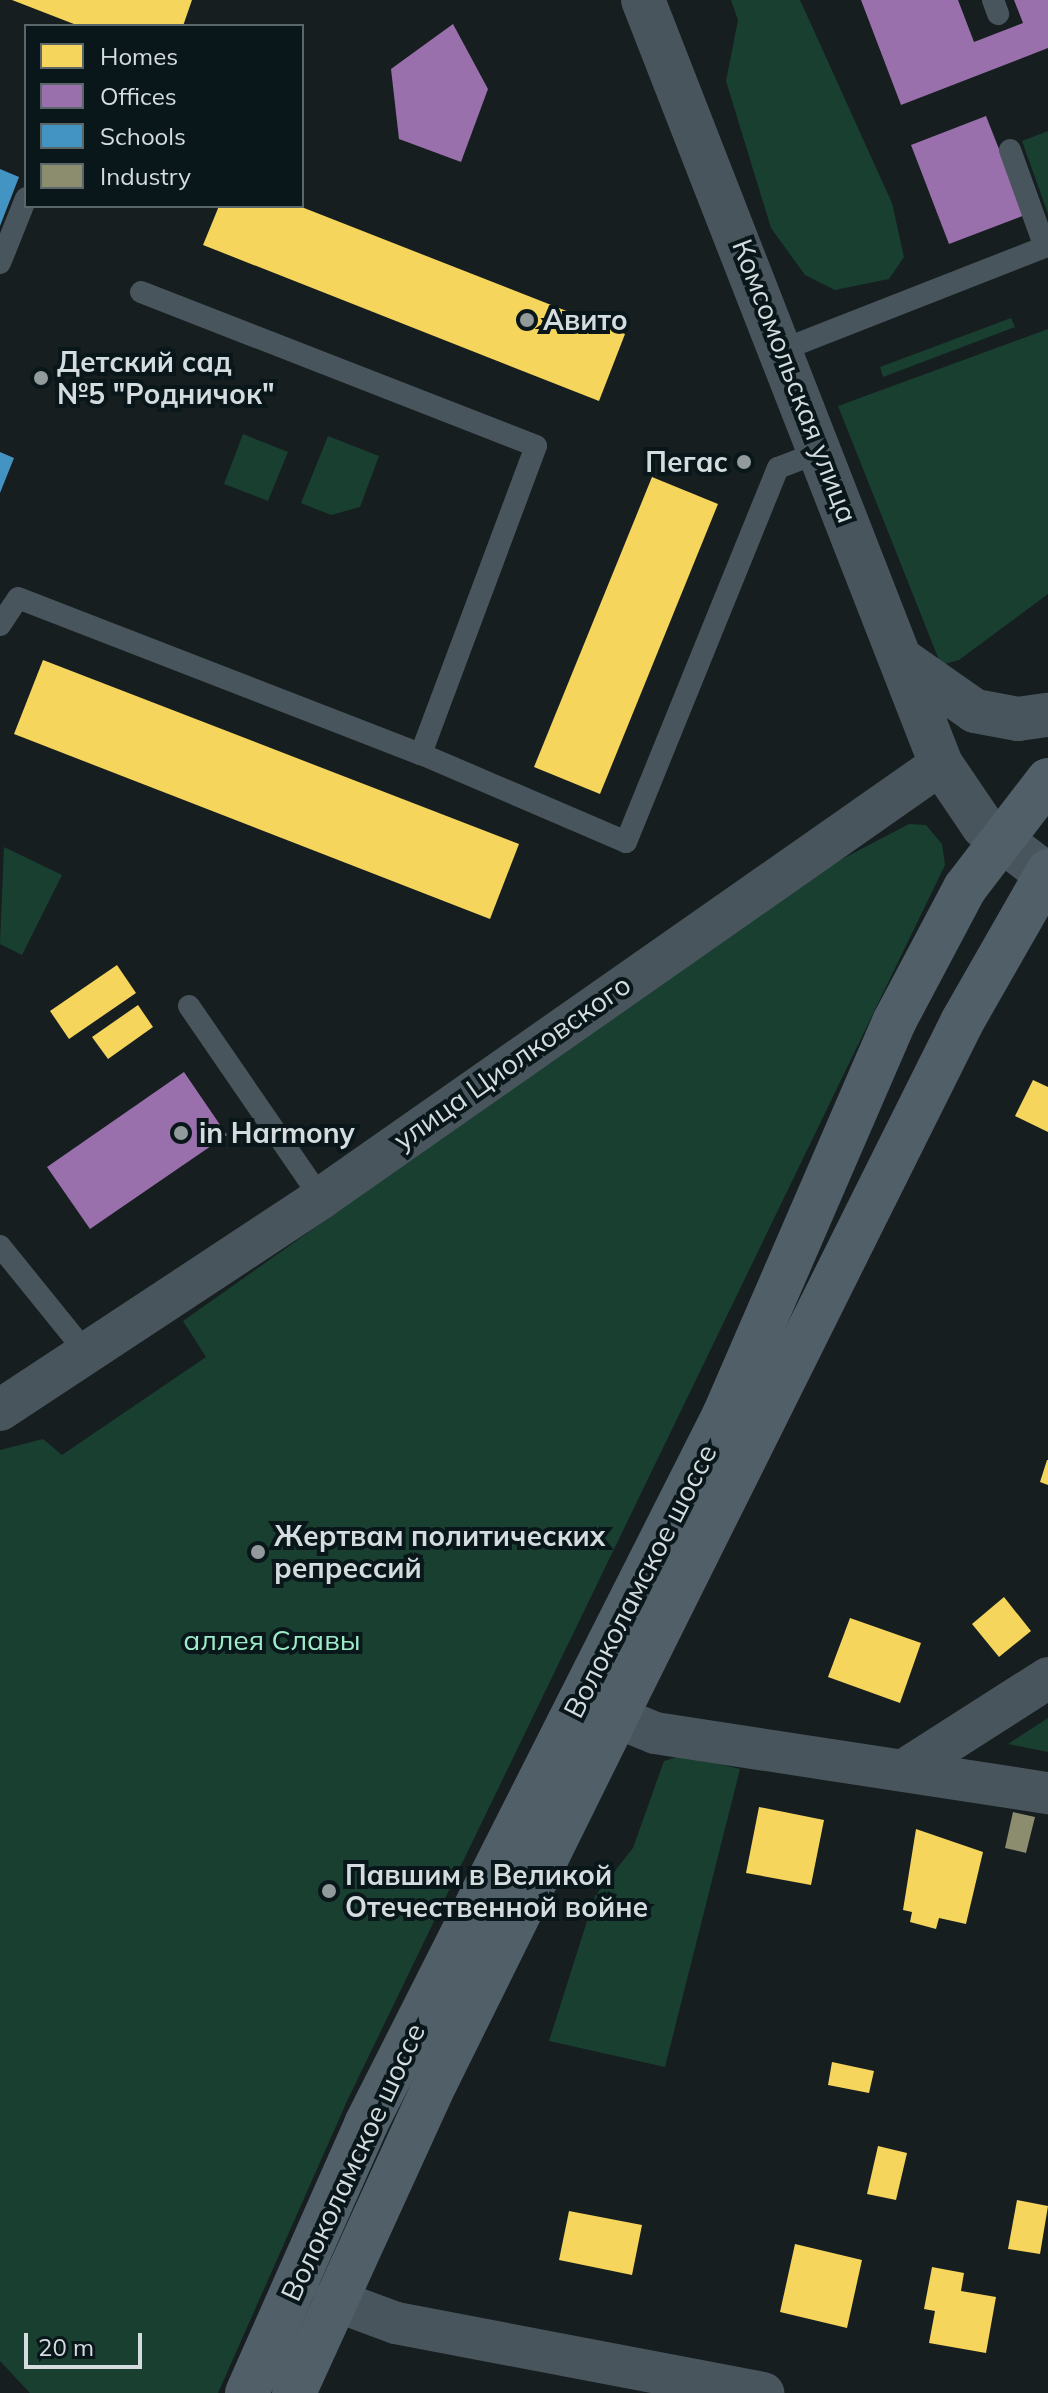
<!DOCTYPE html>
<html>
<head>
<meta charset="utf-8">
<style>
	body { margin:0 }
	#map { position:relative; width:1048px; height:2393px; overflow:hidden; background:#161e20; font-family:Mulish,sans-serif }
	div>[style] { position:absolute }
	.green>* { inset:0; background:#193f30 }
	.homes>* { inset:0; background:#f6d55c }
	.offices>* { inset:0; background:#9970ab }
	.schools>* { inset:0; background:#4393c3 }
	.industry>* { inset:0; background:#8c8c6e }
	.service>* { height:22px; margin:-11px; padding:0 11px; transform-origin:11px; border-radius:11px; background:#49555c }
	.minor>* { height:42px; margin:-21px; padding:0 21px; transform-origin:21px; border-radius:21px; background:#49555c }
	.tertiary>* { height:44px; margin:-22px; padding:0 22px; transform-origin:22px; border-radius:22px; background:#49555c }
	.primary>* { height:44px; margin:-22px; padding:0 22px; transform-origin:22px; border-radius:22px; background:#505f68 }
	.dots>* { width:22px; height:22px; translate:-50% -50%; box-sizing:border-box; border:4px solid #0a171a; border-radius:50% }
	span { translate:-50% -50%; white-space:nowrap; text-align:center; line-height:1.15; -webkit-text-stroke:8px #0a171a; paint-order:stroke }
	.poi-label { font-size:28px; color:#d4dcdf; font-weight:700 }
	.left { translate:0 -50%; text-align:left }
	.right { translate:-100% -50%; text-align:right }
	.street-label { font-size:28px; color:#d4dcdf }
	.park-label { font-size:28px; color:#9decc8 }
	.legend { position:absolute; left:24px; top:24px; width:280px; height:184px; box-sizing:border-box; background:#0a171a; border:2px solid #5b6669; margin:0; padding:10px 14px; list-style:none; font-size:24px; color:#d4dcdf }
	.legend li { display:flex; align-items:center; gap:16px; height:40px }
	.legend b { width:40px; border:2px solid #5b6669 }
	.scale { position:absolute; left:24px; top:2333px; width:118px; height:36px; box-sizing:border-box; border:4px solid #d4dcdf; border-top:0; padding-left:10px; font-size:24px; line-height:28px; white-space:nowrap; color:#d4dcdf; -webkit-text-stroke:6px #0a171a; paint-order:stroke }
</style>
</head>
<body>
<div id="map">
	<div class="green">
		<div style="clip-path:polygon(731px 0,800px 0,892px 203px,904px 257px,889px 279px,835px 290px,805px 275px,771px 228px,726px 81px,738px 20px)"></div>
		<div style="clip-path:polygon(1048px 131px,1048px 214px,1022px 141px)"></div>
		<div style="clip-path:polygon(1011px 318px,1015px 327px,883px 377px,880px 367px)"></div>
		<div style="clip-path:polygon(1048px 329px,1048px 594px,959px 660px,941px 665px,838px 406px)"></div>
		<div style="clip-path:polygon(243px 434px,288px 452px,268px 501px,224px 484px)"></div>
		<div style="clip-path:polygon(328px 436px,379px 456px,360px 507px,331px 515px,301px 503px)"></div>
		<div style="clip-path:polygon(909px 824px,926px 825px,942px 844px,945px 865px,348px 2099px,218px 2393px,30px 2393px,0 2361px,0 1450px,43px 1439px,62px 1455px,206px 1357px,183px 1321px,823px 869px)"></div>
		<div style="clip-path:polygon(4px 847px,62px 875px,22px 955px,0 944px)"></div>
		<div style="clip-path:polygon(1048px 1718px,1048px 1752px,1008px 1744px)"></div>
		<div style="clip-path:polygon(683px 1755px,740px 1769px,665px 2067px,549px 2041px,595px 1896px,633px 1848px,664px 1761px)"></div>
	</div>
	<div class="homes">
		<div style="clip-path:polygon(12px 0,192px 0,183px 26px,79px 26px)"></div>
		<div style="clip-path:polygon(219px 206px,299px 206px,625px 334px,599px 401px,203px 245px)"></div>
		<div style="clip-path:polygon(652px 477px,718px 504px,600px 794px,534px 767px)"></div>
		<div style="clip-path:polygon(43px 660px,519px 844px,490px 919px,14px 734px)"></div>
		<div style="clip-path:polygon(117px 965px,136px 993px,69px 1039px,50px 1011px)"></div>
		<div style="clip-path:polygon(138px 1005px,153px 1027px,108px 1059px,92px 1037px)"></div>
		<div style="clip-path:polygon(1033px 1080px,1048px 1087px,1048px 1132px,1015px 1116px)"></div>
		<div style="clip-path:polygon(1047px 1460px,1048px 1460px,1048px 1485px,1040px 1482px)"></div>
		<div style="clip-path:polygon(1004px 1597px,1031px 1631px,999px 1657px,972px 1624px)"></div>
		<div style="clip-path:polygon(850px 1618px,921px 1643px,900px 1703px,828px 1677px)"></div>
		<div style="clip-path:polygon(759px 1807px,824px 1820px,811px 1885px,746px 1873px)"></div>
		<div style="clip-path:polygon(916px 1829px,983px 1852px,966px 1924px,939px 1918px,936px 1929px,910px 1922px,912px 1912px,903px 1910px)"></div>
		<div style="clip-path:polygon(832px 2062px,874px 2071px,869px 2093px,828px 2085px)"></div>
		<div style="clip-path:polygon(878px 2146px,907px 2153px,896px 2200px,867px 2194px)"></div>
		<div style="clip-path:polygon(1017px 2200px,1048px 2206px,1040px 2254px,1008px 2249px)"></div>
		<div style="clip-path:polygon(569px 2211px,642px 2225px,632px 2275px,559px 2260px)"></div>
		<div style="clip-path:polygon(795px 2244px,862px 2260px,847px 2328px,780px 2312px)"></div>
		<div style="clip-path:polygon(932px 2267px,964px 2273px,961px 2291px,996px 2297px,986px 2353px,929px 2343px,935px 2311px,924px 2309px)"></div>
	</div>
	<div class="offices">
		<div style="clip-path:polygon(861px 0,958px 0,974px 42px,1023px 23px,1014px 0,1048px 0,1048px 48px,901px 105px)"></div>
		<div style="clip-path:polygon(453px 24px,488px 89px,461px 162px,399px 139px,391px 69px)"></div>
		<div style="clip-path:polygon(986px 116px,1025px 215px,949px 244px,911px 145px)"></div>
		<div style="clip-path:polygon(184px 1072px,227px 1135px,90px 1229px,47px 1167px)"></div>
	</div>
	<div class="schools">
		<div style="clip-path:polygon(0 169px,19px 177px,0 226px)"></div>
		<div style="clip-path:polygon(0 452px,14px 458px,0 493px)"></div>
	</div>
	<div class="industry">
		<div style="clip-path:polygon(1013px 1812px,1035px 1817px,1026px 1853px,1005px 1848px)"></div>
	</div>
	<div class="service">
		<div style="left:993px;top:0;width:15px;rotate:70deg"></div>
		<div style="left:1010px;top:150px;width:103px;rotate:70.2deg"></div>
		<div style="left:0;top:263px;width:70px;rotate:-68.2deg"></div>
		<div style="left:141px;top:292px;width:424px;rotate:21.3deg"></div>
		<div style="left:536px;top:446px;width:329px;rotate:110.5deg"></div>
		<div style="left:421px;top:754px;width:223px;rotate:23.2deg"></div>
		<div style="left:626px;top:842px;width:404px;rotate:-67.9deg"></div>
		<div style="left:778px;top:468px;width:47px;rotate:-21.1deg"></div>
		<div style="left:782px;top:350px;width:286px;rotate:-21.4deg"></div>
		<div style="left:0;top:625px;width:32px;rotate:-56deg"></div>
		<div style="left:18px;top:598px;width:432px;rotate:21.2deg"></div>
		<div style="left:189px;top:1006px;width:233px;rotate:55.5deg"></div>
		<div style="left:0;top:1246px;width:141px;rotate:51deg"></div>
	</div>
	<div class="minor">
		<div style="left:0;top:1410px;width:385px;rotate:-33.4deg"></div>
		<div style="left:321px;top:1198px;width:757px;rotate:-34.99deg"></div>
		<div style="left:616px;top:1717px;width:42px;rotate:22.3deg"></div>
		<div style="left:655px;top:1733px;width:398px;rotate:8.7deg"></div>
		<div style="left:909px;top:1767px;width:165px;rotate:-32.6deg"></div>
		<div style="left:334px;top:2300px;width:66px;rotate:20.4deg"></div>
		<div style="left:396px;top:2323px;width:374px;rotate:10.8deg"></div>
	</div>
	<div class="tertiary">
		<div style="left:643px;top:0;width:820px;rotate:68.69deg"></div>
		<div style="left:941px;top:764px;width:75px;rotate:55.9deg"></div>
		<div style="left:983px;top:826px;width:79px;rotate:37.3deg"></div>
		<div style="left:905px;top:662px;width:85px;rotate:35deg"></div>
		<div style="left:975px;top:711px;width:44px;rotate:10.5deg"></div>
		<div style="left:1018px;top:719px;width:30px;rotate:-8deg"></div>
	</div>
	<div class="primary">
		<div style="left:247px;top:2393px;width:294px;rotate:-66.1deg"></div>
		<div style="left:366px;top:2124px;width:794px;rotate:-63.21deg"></div>
		<div style="left:724px;top:1415px;width:428px;rotate:-66.6deg"></div>
		<div style="left:894px;top:1022px;width:152px;rotate:-62.1deg"></div>
		<div style="left:965px;top:888px;width:136px;rotate:-52.5deg"></div>
		<div style="left:294px;top:2393px;width:342px;rotate:-65.5deg"></div>
		<div style="left:436px;top:2082px;width:407px;rotate:-63.7deg"></div>
		<div style="left:616px;top:1717px;width:776px;rotate:-63.53deg"></div>
		<div style="left:962px;top:1022px;width:174px;rotate:-60.3deg"></div>
	</div>
	<div class="dots">
		<div style="left:527px;top:320px;background:#929a9c"></div>
		<div style="left:41px;top:378px;background:#929a9c"></div>
		<div style="left:744px;top:462px;background:#929a9c"></div>
		<div style="left:181px;top:1133px;background:#929a9c"></div>
		<div style="left:258px;top:1552px;background:#929a9c"></div>
		<div style="left:329px;top:1891px;background:#929a9c"></div>
	</div>
	<div class="poi-label">
		<span class="left" style="left:543px;top:320px">Авито</span>
		<span class="left" style="left:57px;top:378px">Детский сад<br>№5 "Родничок"</span>
		<span class="right" style="left:728px;top:462px">Пегас</span>
		<span class="left" style="left:199px;top:1133px">in Harmony</span>
		<span class="left" style="left:274px;top:1552px">Жертвам политических<br>репрессий</span>
		<span class="left" style="left:345px;top:1891px">Павшим в Великой<br>Отечественной войне</span>
	</div>
	<div class="street-label">
		<span style="left:795px;top:381px;rotate:69deg">Комсомольская улица</span>
		<span style="left:512px;top:1062px;rotate:-35deg">улица Циолковского</span>
		<span style="left:640px;top:1581px;rotate:-63deg">Волоколамское шоссе</span>
		<span style="left:353px;top:2162px;rotate:-65deg">Волоколамское шоссе</span>
	</div>
	<div class="park-label">
		<span style="left:272px;top:1640px">аллея Славы</span>
	</div>
	<ul class="legend">
	<li><b style="height:22px;background:#f6d55c"></b>Homes</li>
	<li><b style="height:22px;background:#9970ab"></b>Offices</li>
	<li><b style="height:22px;background:#4393c3"></b>Schools</li>
	<li><b style="height:22px;background:#8c8c6e"></b>Industry</li>
	</ul>
	<div class="scale">20 m</div>
</div>
</body>
</html>
